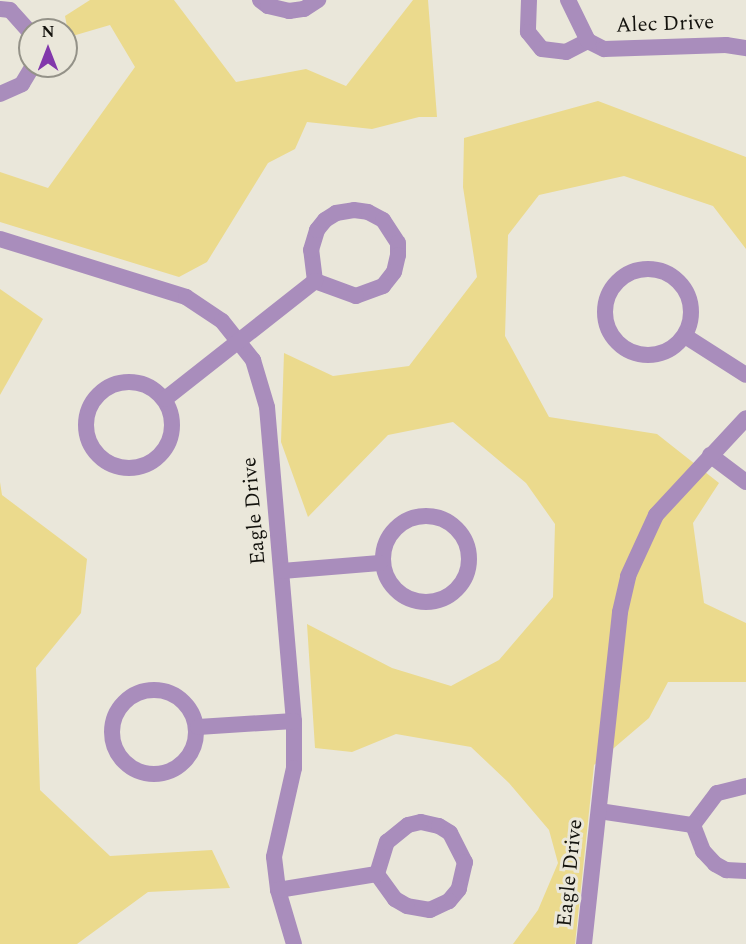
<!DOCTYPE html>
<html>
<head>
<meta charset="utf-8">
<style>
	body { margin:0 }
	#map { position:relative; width:746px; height:944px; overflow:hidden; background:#eae7da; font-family:Spectral,serif }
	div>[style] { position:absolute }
	.green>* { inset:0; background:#ebda8d }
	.street>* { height:16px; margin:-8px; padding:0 8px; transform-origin:8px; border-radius:8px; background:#a98dbc }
	.street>.ring { margin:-8px; padding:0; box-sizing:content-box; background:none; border:16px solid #a98dbc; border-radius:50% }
	span { translate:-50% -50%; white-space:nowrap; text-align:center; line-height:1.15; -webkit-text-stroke:6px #eae7da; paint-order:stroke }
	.street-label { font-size:21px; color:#13120d }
	.north { position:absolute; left:18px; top:18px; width:60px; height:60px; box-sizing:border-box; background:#eae7da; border:2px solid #949288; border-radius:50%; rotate:0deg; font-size:16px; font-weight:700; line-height:24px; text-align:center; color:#13120d }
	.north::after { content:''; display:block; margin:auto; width:21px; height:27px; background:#8238ab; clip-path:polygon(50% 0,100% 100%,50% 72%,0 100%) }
</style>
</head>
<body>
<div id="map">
	<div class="green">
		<div style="clip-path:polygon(90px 0,174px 0,236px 82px,306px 69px,346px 86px,413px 0,428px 0,437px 117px,419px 117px,372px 129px,307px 122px,295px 149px,268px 163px,207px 262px,179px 277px,0 222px,0 172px,48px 188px,135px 67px,110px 25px,69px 37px,65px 16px)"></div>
		<div style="clip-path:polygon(598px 101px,746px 157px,746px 249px,713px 206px,624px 176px,539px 195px,508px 235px,505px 336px,549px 417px,657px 434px,719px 483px,693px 523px,704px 603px,746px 623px,746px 682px,668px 682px,649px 718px,594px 765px,575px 944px,513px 944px,538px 910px,558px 863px,549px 830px,509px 783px,471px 747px,396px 734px,352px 752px,315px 748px,307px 624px,392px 668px,451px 686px,499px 660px,553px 597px,555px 524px,526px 483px,453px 422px,388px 435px,308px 517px,281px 442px,284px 353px,333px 376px,409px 366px,477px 277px,463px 187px,464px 138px)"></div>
		<div style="clip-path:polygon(0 289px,43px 319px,0 395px)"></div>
		<div style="clip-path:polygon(0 482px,2px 495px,87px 559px,81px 613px,36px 668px,40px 790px,110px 856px,212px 850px,230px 888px,148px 892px,77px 944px,0 944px)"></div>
	</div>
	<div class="street">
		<div style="left:260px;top:0;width:10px;rotate:37deg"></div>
		<div style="left:268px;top:6px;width:22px;rotate:13deg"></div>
		<div style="left:289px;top:11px;width:15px;rotate:-8deg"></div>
		<div style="left:304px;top:9px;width:17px;rotate:-33deg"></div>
		<div style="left:529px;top:0;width:32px;rotate:92deg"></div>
		<div style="left:528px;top:32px;width:22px;rotate:51deg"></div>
		<div style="left:542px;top:49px;width:24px;rotate:7deg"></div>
		<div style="left:566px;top:52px;width:25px;rotate:-27deg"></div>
		<div style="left:588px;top:41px;width:18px;rotate:27deg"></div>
		<div style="left:604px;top:49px;width:122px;rotate:-1.9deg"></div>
		<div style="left:726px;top:45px;width:20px;rotate:9deg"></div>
		<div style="left:568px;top:0;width:46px;rotate:64deg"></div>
		<div style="left:0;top:9px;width:10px;rotate:6deg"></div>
		<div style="left:10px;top:10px;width:30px;rotate:48deg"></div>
		<div style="left:0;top:94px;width:24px;rotate:-24deg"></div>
		<div style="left:22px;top:84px;width:21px;rotate:-59deg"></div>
		<div style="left:354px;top:210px;width:14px;rotate:8deg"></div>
		<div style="left:368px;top:212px;width:17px;rotate:28deg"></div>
		<div style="left:383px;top:220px;width:27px;rotate:57deg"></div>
		<div style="left:398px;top:243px;width:12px;rotate:90deg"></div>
		<div style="left:398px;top:255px;width:17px;rotate:103deg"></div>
		<div style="left:394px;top:272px;width:18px;rotate:128deg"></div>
		<div style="left:383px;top:286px;width:29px;rotate:160deg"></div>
		<div style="left:356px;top:296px;width:44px;rotate:-159.9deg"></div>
		<div style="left:315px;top:281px;width:31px;rotate:-97deg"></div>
		<div style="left:311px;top:250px;width:21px;rotate:-73deg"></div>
		<div style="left:317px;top:230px;width:13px;rotate:-51deg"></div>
		<div style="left:325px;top:220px;width:13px;rotate:-32deg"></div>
		<div style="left:336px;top:213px;width:18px;rotate:-9deg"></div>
		<div style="left:0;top:239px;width:195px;rotate:17.3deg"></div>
		<div style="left:186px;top:297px;width:43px;rotate:33.7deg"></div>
		<div style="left:222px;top:321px;width:50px;rotate:51.5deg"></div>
		<div style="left:253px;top:360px;width:49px;rotate:73.4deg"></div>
		<div style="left:267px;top:407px;width:315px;rotate:85.1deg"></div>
		<div style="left:294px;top:721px;width:47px;rotate:90deg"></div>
		<div style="left:294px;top:768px;width:91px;rotate:102.7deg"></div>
		<div style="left:274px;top:857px;width:33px;rotate:83deg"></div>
		<div style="left:278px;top:890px;width:56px;rotate:73.5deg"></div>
		<div class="ring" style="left:605px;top:269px;width:70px;height:70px"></div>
		<div style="left:685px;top:336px;width:72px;rotate:32.6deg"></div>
		<div class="ring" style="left:86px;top:382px;width:70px;height:70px"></div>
		<div style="left:165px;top:399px;width:191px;rotate:-38.2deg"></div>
		<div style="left:710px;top:455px;width:45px;rotate:36.9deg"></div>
		<div class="ring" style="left:383px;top:516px;width:70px;height:70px"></div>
		<div style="left:282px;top:571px;width:98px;rotate:-4.7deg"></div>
		<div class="ring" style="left:112px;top:690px;width:68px;height:68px"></div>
		<div style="left:198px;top:727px;width:96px;rotate:-3.6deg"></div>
		<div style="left:746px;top:786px;width:30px;rotate:166deg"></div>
		<div style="left:717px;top:793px;width:40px;rotate:127deg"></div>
		<div style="left:693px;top:825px;width:28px;rotate:69deg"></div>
		<div style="left:703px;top:851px;width:18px;rotate:47deg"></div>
		<div style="left:715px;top:864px;width:13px;rotate:29deg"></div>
		<div style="left:726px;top:870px;width:20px;rotate:3deg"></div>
		<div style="left:599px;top:811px;width:95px;rotate:8.5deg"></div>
		<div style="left:421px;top:822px;width:18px;rotate:13deg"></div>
		<div style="left:439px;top:826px;width:13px;rotate:32deg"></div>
		<div style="left:450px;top:833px;width:33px;rotate:63deg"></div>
		<div style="left:465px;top:862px;width:28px;rotate:103deg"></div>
		<div style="left:459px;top:889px;width:16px;rotate:130deg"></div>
		<div style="left:449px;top:901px;width:21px;rotate:155deg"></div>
		<div style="left:430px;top:910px;width:23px;rotate:-170deg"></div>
		<div style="left:407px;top:906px;width:14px;rotate:-150deg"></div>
		<div style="left:395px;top:899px;width:31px;rotate:-126deg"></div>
		<div style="left:377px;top:874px;width:34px;rotate:-73deg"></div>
		<div style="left:387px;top:842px;width:27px;rotate:-39deg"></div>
		<div style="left:408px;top:825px;width:13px;rotate:-13deg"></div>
		<div style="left:278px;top:890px;width:100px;rotate:-9.2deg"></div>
		<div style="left:584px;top:944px;width:334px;rotate:-83.8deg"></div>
		<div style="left:620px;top:612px;width:37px;rotate:-77deg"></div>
		<div style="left:628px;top:576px;width:67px;rotate:-65.3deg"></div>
		<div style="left:656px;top:515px;width:132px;rotate:-47.1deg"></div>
	</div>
	<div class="street-label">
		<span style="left:665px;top:24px;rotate:-2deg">Alec Drive</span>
		<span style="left:254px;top:511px;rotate:-95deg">Eagle Drive</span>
		<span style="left:570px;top:873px;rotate:-84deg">Eagle Drive</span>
	</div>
	<div class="north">N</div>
</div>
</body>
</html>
